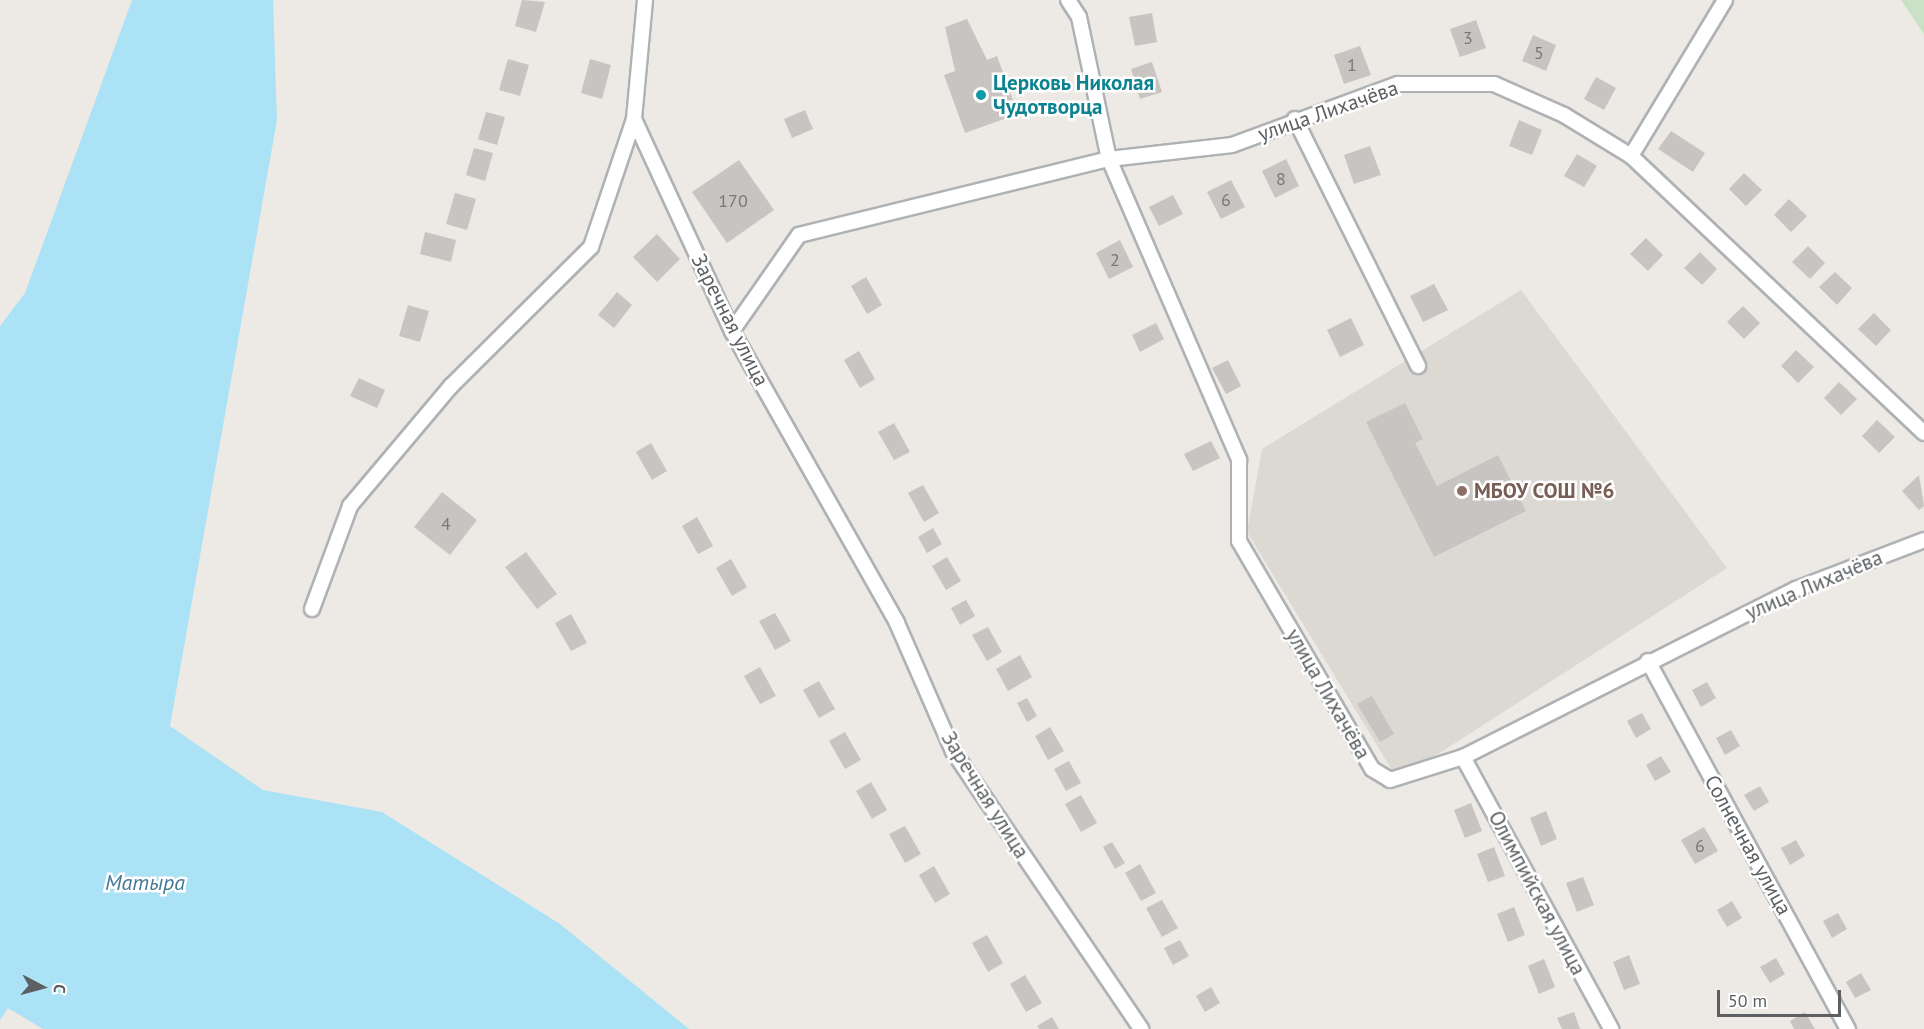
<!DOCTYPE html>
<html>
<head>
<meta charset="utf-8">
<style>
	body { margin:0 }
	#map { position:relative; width:1924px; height:1029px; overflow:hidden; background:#ede9e4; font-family:"PT Sans",sans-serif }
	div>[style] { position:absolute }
	.education>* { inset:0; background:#dcd9d3 }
	.green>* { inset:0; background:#c9e1c4 }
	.water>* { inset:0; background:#ace2f5 }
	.building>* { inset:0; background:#c8c4c1 }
	.roads { filter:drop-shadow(2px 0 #afb2b5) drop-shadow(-2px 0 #afb2b5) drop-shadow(0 2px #afb2b5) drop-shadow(0 -2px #afb2b5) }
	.minor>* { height:14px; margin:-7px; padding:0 7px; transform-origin:7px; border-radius:7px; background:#fff }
	.dots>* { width:16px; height:16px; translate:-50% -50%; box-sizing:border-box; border:3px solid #fff; border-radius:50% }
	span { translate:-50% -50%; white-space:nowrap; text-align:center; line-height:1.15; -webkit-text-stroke:5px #fff; paint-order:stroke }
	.number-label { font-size:18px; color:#77797a }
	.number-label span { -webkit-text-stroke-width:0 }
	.culture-label { font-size:21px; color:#0d838f; font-weight:700 }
	.left { translate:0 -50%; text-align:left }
	.street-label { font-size:21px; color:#5c6063 }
	.education-label { font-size:21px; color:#785e54; font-weight:700 }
	.water-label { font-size:22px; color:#457a94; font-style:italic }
	.north { position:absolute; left:12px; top:957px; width:60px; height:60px; -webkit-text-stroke:4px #fff; paint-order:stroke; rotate:96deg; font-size:16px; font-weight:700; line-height:24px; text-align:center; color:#5c6063 }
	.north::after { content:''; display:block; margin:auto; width:21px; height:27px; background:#5c6063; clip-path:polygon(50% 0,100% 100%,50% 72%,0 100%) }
	.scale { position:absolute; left:1717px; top:990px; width:124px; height:27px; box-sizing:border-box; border:3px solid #5c6063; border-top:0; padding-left:8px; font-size:18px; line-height:21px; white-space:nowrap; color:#5c6063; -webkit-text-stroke:4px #fff; paint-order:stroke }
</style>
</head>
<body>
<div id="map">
	<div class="education">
		<div style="clip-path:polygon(1521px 290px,1727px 568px,1421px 765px,1392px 770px,1247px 532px,1262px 449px)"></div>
	</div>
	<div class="green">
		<div style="clip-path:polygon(1901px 0,1924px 0,1924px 34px)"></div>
	</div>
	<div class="water">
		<div style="clip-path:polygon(132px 0,273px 0,277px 120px,170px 726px,263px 790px,382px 812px,560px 924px,689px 1029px,43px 1029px,8px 1008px,0 1020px,0 326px,25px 293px)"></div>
	</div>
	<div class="building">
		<div style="clip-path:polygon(522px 0,545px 2px,536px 32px,515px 26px)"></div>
		<div style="clip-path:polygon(1152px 13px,1157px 42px,1135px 46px,1129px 17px)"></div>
		<div style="clip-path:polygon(967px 19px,987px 60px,997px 56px,1018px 114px,965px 133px,944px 75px,955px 71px,945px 27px)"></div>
		<div style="clip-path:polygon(1476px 20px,1486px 48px,1460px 57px,1450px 29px)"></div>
		<div style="clip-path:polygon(1533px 35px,1556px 45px,1546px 71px,1522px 61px)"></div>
		<div style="clip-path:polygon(1360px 46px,1371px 75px,1344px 84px,1334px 55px)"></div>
		<div style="clip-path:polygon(508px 59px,529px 65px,520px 96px,499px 90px)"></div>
		<div style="clip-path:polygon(590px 59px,611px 65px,602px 99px,581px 93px)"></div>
		<div style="clip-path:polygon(1152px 62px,1162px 92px,1140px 99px,1131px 69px)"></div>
		<div style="clip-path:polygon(1596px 77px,1616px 88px,1604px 110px,1584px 99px)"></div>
		<div style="clip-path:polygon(805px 110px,813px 129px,792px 138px,784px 119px)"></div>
		<div style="clip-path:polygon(486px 112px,505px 117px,497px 145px,478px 139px)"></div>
		<div style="clip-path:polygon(1519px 120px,1542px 130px,1532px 155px,1509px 146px)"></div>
		<div style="clip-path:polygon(1671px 131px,1705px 153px,1693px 172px,1658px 149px)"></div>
		<div style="clip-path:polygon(1370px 146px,1381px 175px,1354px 184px,1344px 155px)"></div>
		<div style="clip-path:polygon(474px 148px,493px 153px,485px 181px,466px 175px)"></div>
		<div style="clip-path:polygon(1577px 154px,1597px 166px,1584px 187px,1564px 176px)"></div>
		<div style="clip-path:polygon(1286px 159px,1299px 186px,1275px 198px,1262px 171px)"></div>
		<div style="clip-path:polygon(739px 160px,774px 210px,727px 243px,692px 192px)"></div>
		<div style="clip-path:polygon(1744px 173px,1762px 190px,1746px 206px,1729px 189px)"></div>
		<div style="clip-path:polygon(1231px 180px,1245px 207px,1221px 219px,1207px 192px)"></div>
		<div style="clip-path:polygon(455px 193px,476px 199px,467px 230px,446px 224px)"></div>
		<div style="clip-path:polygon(1173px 195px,1183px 214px,1159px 226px,1149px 207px)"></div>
		<div style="clip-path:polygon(1789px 199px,1807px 216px,1791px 232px,1774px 215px)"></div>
		<div style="clip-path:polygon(425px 232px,456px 240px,451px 262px,420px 254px)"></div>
		<div style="clip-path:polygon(657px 234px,680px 259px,657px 282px,633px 257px)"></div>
		<div style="clip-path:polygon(1646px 238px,1663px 255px,1648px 271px,1630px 254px)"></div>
		<div style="clip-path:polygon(1120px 240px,1133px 267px,1109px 279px,1096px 253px)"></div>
		<div style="clip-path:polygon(1808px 246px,1825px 263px,1810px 279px,1792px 262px)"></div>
		<div style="clip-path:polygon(1700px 252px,1717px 269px,1702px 285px,1684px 268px)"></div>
		<div style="clip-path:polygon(1835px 272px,1852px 288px,1837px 305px,1819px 287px)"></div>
		<div style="clip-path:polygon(866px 277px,882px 305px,867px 314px,851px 286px)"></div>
		<div style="clip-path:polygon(1434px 284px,1448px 310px,1423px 322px,1410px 296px)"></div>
		<div style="clip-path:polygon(617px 292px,632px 305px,614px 328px,598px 315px)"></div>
		<div style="clip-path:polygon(408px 305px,429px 311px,420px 342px,399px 336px)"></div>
		<div style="clip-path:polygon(1743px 306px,1760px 323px,1744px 339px,1727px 322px)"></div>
		<div style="clip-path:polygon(1874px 313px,1891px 330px,1876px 346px,1858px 329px)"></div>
		<div style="clip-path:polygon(1351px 318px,1364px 345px,1340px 357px,1327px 330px)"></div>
		<div style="clip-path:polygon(1156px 323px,1164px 339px,1140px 352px,1132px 335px)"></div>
		<div style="clip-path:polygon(1796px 350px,1814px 367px,1798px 383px,1781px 366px)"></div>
		<div style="clip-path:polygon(859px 351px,875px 379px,860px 388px,844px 360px)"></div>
		<div style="clip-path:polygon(1228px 360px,1241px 386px,1226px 394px,1212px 368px)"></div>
		<div style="clip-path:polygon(359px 378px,385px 390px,377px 408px,350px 396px)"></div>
		<div style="clip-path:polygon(1839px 382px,1857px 399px,1841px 415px,1824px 398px)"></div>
		<div style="clip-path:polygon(1405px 403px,1423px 439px,1415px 443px,1437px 486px,1498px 455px,1526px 511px,1434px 557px,1366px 422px)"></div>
		<div style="clip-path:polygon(1877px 420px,1895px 437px,1879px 453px,1862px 436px)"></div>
		<div style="clip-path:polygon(894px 423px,910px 452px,894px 460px,878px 432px)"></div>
		<div style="clip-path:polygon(1211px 441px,1220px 458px,1193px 471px,1184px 454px)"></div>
		<div style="clip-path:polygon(651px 443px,667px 471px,652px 480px,636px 452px)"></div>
		<div style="clip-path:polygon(1919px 475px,1924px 506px,1919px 510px,1902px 491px)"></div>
		<div style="clip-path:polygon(923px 485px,939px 513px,924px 522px,908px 493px)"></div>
		<div style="clip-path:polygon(442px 492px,477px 520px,450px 555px,414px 527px)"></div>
		<div style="clip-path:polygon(697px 517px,713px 546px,698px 554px,682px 526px)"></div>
		<div style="clip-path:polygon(933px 528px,942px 544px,927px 553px,918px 537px)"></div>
		<div style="clip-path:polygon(526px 552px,557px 594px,537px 609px,505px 567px)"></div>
		<div style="clip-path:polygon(947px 557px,961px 581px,946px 590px,932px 566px)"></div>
		<div style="clip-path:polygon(731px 559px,747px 587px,732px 596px,716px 568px)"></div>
		<div style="clip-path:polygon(966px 600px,975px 616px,960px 625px,951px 608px)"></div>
		<div style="clip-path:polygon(775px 613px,791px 641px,775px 650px,759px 621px)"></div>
		<div style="clip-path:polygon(571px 614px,587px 643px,571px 651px,555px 623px)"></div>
		<div style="clip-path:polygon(988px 627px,1002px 652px,987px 661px,972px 635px)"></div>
		<div style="clip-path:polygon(1020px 655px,1032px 677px,1008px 691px,996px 669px)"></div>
		<div style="clip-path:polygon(760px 667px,776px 696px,760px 704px,744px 676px)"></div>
		<div style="clip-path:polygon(819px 681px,835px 709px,819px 718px,803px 690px)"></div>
		<div style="clip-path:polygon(1707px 682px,1716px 698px,1701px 707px,1692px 690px)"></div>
		<div style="clip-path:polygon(1372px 696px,1394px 734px,1380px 742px,1357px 704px)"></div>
		<div style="clip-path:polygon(1027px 698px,1037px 716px,1027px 722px,1017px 703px)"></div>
		<div style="clip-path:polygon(1642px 713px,1651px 729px,1636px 738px,1627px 721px)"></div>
		<div style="clip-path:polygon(1050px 727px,1064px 751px,1048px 760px,1035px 736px)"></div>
		<div style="clip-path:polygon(1731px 730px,1740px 746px,1725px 755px,1716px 738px)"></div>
		<div style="clip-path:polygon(845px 732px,861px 760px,845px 769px,829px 741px)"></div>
		<div style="clip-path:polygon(1661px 756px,1671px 772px,1655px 781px,1646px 765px)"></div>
		<div style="clip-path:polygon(1069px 761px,1081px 783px,1066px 791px,1054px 769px)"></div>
		<div style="clip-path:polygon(871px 782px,887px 810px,872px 819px,856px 791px)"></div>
		<div style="clip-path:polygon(1760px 786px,1769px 802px,1754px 811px,1744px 795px)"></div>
		<div style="clip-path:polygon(1081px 795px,1097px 823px,1081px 832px,1065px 804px)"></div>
		<div style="clip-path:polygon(1471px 803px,1482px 831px,1465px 838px,1454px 810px)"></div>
		<div style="clip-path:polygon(1546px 811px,1557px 839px,1541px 846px,1530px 818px)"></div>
		<div style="clip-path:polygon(905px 826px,921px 854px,905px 863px,889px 834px)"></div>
		<div style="clip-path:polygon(1704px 827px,1718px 851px,1695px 864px,1681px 840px)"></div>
		<div style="clip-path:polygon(1796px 840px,1805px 856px,1790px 865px,1781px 848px)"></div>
		<div style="clip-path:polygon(1112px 842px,1125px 863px,1115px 869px,1103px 847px)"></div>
		<div style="clip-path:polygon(1494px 847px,1505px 876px,1488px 882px,1477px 854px)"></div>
		<div style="clip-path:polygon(1140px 864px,1156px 893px,1141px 901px,1125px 873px)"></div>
		<div style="clip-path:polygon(934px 866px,950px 894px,935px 903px,919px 875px)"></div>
		<div style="clip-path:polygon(1583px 877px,1594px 905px,1577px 912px,1566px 883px)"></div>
		<div style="clip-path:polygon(1162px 900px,1178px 928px,1162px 937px,1146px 908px)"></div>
		<div style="clip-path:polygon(1732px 901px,1742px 918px,1727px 927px,1717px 910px)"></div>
		<div style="clip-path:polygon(1514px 907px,1525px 935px,1508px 942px,1497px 914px)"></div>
		<div style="clip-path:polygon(1838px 913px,1847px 929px,1832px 938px,1823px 921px)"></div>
		<div style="clip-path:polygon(987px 935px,1003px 963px,988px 972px,972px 943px)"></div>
		<div style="clip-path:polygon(1180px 940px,1189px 956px,1173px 965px,1164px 948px)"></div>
		<div style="clip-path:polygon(1629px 955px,1640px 984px,1624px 990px,1613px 962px)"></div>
		<div style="clip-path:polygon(1776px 958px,1785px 974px,1770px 983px,1760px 967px)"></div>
		<div style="clip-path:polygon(1544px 959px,1555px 987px,1539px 994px,1528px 966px)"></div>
		<div style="clip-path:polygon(1861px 973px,1871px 990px,1855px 998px,1846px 982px)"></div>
		<div style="clip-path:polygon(1025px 975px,1042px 1003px,1026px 1012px,1010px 984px)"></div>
		<div style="clip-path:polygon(1211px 987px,1220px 1003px,1205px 1012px,1196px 996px)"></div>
		<div style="clip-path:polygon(1574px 1012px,1580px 1029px,1562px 1029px,1557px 1018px)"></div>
		<div style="clip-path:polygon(1805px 1012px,1815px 1029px,1794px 1029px,1790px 1021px)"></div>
		<div style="clip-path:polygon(1052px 1017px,1059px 1029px,1039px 1029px,1037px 1026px)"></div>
	</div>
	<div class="roads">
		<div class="minor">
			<div style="left:1068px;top:0;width:20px;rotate:57deg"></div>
			<div style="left:1079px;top:17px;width:145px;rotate:78.1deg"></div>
			<div style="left:1109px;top:159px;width:328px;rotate:66.6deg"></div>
			<div style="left:1239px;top:460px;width:81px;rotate:90deg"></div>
			<div style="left:1239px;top:541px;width:264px;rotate:59.7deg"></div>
			<div style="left:1372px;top:769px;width:21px;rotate:31deg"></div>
			<div style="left:1390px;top:780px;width:77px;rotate:-17.5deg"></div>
			<div style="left:1463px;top:757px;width:373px;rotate:-26.8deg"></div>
			<div style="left:1796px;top:589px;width:137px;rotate:-20.9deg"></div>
			<div style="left:634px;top:119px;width:234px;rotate:65.2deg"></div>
			<div style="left:732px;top:331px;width:335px;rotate:60.5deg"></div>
			<div style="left:897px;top:623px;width:140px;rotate:66.4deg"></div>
			<div style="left:953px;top:751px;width:336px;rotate:55.9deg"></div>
			<div style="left:1295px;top:119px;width:276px;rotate:63.5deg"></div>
			<div style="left:1631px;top:156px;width:182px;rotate:-58.9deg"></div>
			<div style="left:732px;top:331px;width:117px;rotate:-55.1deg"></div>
			<div style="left:799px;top:235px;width:319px;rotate:-13.8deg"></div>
			<div style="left:1109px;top:159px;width:124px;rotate:-6.5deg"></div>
			<div style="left:1232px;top:145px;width:177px;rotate:-20.2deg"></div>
			<div style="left:1398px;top:84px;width:96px"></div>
			<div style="left:1494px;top:84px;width:77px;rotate:23.9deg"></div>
			<div style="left:1564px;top:115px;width:79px;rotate:31.5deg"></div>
			<div style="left:1631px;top:156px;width:403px;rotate:43.4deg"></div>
			<div style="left:312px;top:609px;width:110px;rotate:-69.7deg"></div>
			<div style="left:350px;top:506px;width:157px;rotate:-49.9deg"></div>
			<div style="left:451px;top:386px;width:197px;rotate:-44.8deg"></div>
			<div style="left:591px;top:247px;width:135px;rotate:-71.4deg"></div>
			<div style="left:634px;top:119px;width:120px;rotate:-84.7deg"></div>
			<div style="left:1648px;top:661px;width:419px;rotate:61.5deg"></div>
			<div style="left:1463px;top:757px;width:310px;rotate:61.4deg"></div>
		</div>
	</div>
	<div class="dots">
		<div style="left:981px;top:95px;background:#0f9aa8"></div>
		<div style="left:1462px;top:491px;background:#8d6e63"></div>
	</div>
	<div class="number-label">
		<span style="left:1468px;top:38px">3</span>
		<span style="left:1539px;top:53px">5</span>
		<span style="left:1352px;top:65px">1</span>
		<span style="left:1281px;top:179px">8</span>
		<span style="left:1226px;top:200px">6</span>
		<span style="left:733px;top:201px">170</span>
		<span style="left:1115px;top:260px">2</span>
		<span style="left:446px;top:524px">4</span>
		<span style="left:1700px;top:846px">6</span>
	</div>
	<div class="culture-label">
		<span class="left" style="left:993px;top:95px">Церковь Николая<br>Чудотворца</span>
	</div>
	<div class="street-label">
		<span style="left:1328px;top:111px;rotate:-19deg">улица Лихачёва</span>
		<span style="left:730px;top:320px;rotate:63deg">Заречная улица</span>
		<span style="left:1814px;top:585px;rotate:-23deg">улица Лихачёва</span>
		<span style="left:1328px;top:694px;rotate:60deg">улица Лихачёва</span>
		<span style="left:985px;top:795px;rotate:58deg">Заречная улица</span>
		<span style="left:1748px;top:845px;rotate:61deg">Солнечная улица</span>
		<span style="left:1537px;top:893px;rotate:62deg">Олимпийская улица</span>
	</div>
	<div class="education-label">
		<span class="left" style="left:1474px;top:491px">МБОУ СОШ №6</span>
	</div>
	<div class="water-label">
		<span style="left:145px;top:883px">Матыра</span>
	</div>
	<div class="north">С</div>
	<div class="scale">50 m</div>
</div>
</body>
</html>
